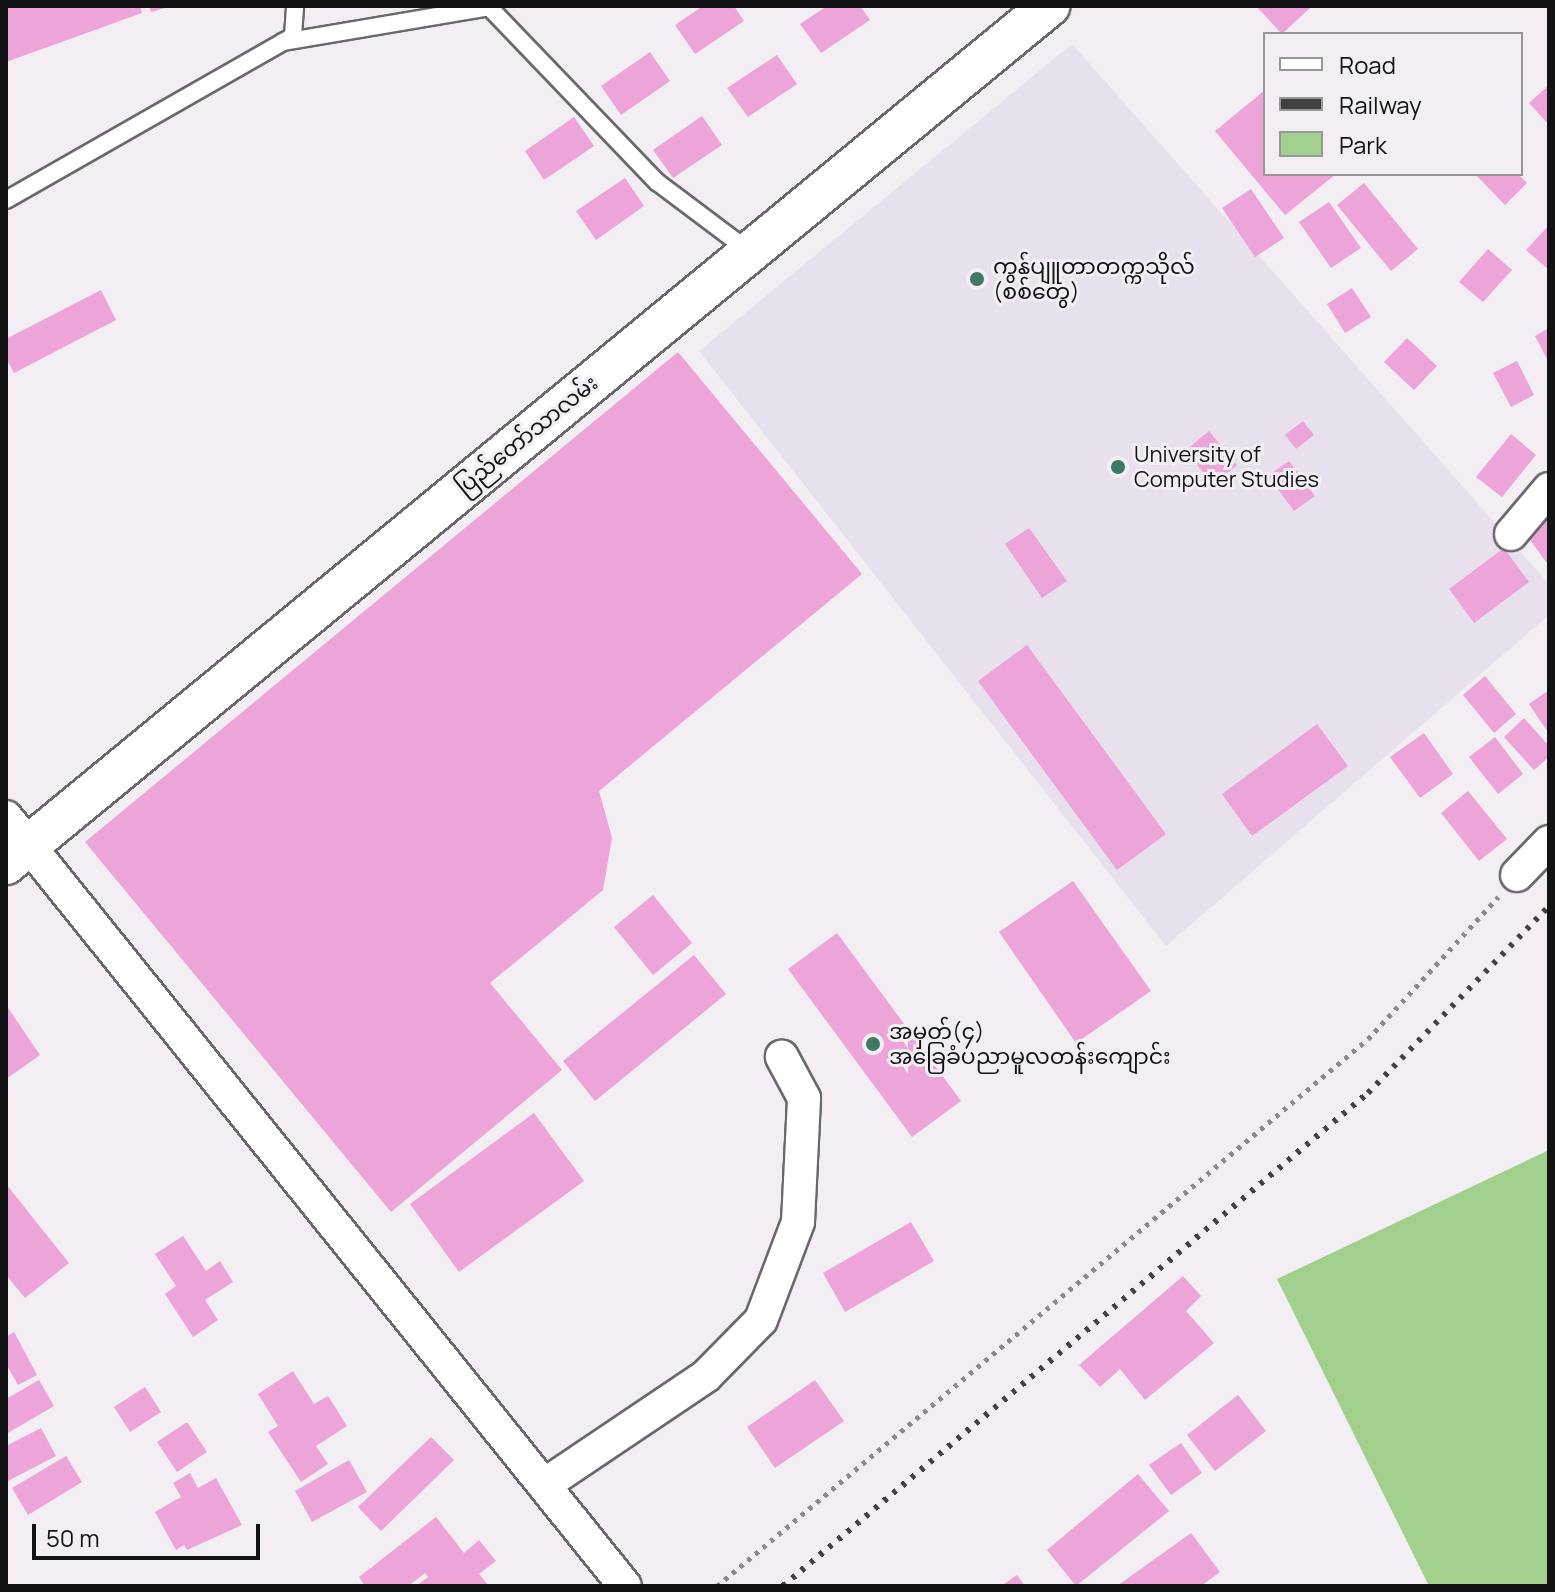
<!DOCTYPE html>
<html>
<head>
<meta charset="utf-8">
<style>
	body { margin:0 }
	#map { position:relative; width:1555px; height:1592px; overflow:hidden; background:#f2eef4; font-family:Manrope,"Noto Sans Myanmar",sans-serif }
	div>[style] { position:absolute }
	.built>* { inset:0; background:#e8e1ed }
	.green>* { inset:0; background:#a1d08d }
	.building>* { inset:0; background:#eca4d9 }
	.path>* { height:5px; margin-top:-2.5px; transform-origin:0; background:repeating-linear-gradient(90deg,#8c898e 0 4px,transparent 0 10px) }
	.roads { filter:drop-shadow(2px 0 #6b686d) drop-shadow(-2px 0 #6b686d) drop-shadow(0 2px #6b686d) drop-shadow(0 -2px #6b686d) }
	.service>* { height:16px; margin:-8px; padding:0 8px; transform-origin:8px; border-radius:8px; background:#fff }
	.minor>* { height:32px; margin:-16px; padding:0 16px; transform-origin:16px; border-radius:16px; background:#fff }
	.tertiary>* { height:40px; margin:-20px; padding:0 20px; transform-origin:20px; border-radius:20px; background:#fff }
	.rail>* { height:6px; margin-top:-3px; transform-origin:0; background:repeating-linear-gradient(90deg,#413f42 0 4px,transparent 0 12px) }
	.dots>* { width:22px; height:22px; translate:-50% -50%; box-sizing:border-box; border:4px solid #f2eef4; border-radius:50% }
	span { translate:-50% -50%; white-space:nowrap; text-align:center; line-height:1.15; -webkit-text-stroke:6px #f2eef4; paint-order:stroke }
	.poi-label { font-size:22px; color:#131214 }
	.left { translate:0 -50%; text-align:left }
	.street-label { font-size:22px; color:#131214 }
	.frame { position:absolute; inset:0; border:8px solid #131214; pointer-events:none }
	.legend { position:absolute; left:1263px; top:32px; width:260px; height:144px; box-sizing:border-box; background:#f2eef4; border:2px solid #99969a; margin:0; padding:10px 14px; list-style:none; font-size:24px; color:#131214 }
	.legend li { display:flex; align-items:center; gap:16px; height:40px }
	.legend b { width:40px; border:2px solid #99969a }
	.scale { position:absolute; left:32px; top:1524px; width:228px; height:36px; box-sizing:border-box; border:4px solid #131214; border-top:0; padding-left:10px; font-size:24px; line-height:28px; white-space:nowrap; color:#131214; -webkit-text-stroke:6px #f2eef4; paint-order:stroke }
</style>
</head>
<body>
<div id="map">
	<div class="built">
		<div style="clip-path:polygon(1072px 44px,1549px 584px,1549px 615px,1166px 946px,699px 351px)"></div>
	</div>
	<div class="green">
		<div style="clip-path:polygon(1549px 1150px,1549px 1586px,1429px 1586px,1277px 1279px)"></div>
	</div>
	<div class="building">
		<div style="clip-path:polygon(6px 6px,140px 6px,142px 13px,6px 62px)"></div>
		<div style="clip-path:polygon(149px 6px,169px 6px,169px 7px,151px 12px)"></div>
		<div style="clip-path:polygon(703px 6px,734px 6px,744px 21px,695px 54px,675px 25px)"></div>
		<div style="clip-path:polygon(827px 6px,860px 6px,870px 20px,821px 53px,800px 24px)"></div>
		<div style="clip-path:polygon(1256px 6px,1312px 6px,1282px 34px)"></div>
		<div style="clip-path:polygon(650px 52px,670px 81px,621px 115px,601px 86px)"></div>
		<div style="clip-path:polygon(777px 55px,797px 84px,748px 117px,727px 88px)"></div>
		<div style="clip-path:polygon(1549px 85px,1549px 125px,1529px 103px)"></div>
		<div style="clip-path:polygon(1265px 90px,1265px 174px,1336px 174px,1285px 215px,1215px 131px)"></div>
		<div style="clip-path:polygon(702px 116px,722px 145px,673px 178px,653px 150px)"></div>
		<div style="clip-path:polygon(574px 117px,594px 146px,544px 180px,525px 151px)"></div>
		<div style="clip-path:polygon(1475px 174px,1518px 174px,1527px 183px,1505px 205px)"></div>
		<div style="clip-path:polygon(625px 178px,644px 206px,596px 240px,576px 211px)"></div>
		<div style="clip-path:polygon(1364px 183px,1418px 249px,1391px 271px,1337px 205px)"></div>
		<div style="clip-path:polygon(1251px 189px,1284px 238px,1255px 257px,1222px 208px)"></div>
		<div style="clip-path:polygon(1329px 202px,1361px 248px,1331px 268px,1299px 222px)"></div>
		<div style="clip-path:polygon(1549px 225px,1549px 270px,1526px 250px)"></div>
		<div style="clip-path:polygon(1488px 249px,1512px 270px,1483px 302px,1459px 282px)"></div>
		<div style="clip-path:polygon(1352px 288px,1371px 317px,1345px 333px,1327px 304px)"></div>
		<div style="clip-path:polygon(101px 290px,116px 320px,14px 373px,6px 358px,6px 339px)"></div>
		<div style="clip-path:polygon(1549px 328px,1549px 363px,1535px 336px)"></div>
		<div style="clip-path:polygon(1407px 338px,1437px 366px,1414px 390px,1384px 362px)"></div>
		<div style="clip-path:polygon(678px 352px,862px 574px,599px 791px,612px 838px,603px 890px,490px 983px,562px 1070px,391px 1212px,85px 842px)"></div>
		<div style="clip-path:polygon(1517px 361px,1534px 395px,1511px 407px,1493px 373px)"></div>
		<div style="clip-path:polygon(1303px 421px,1314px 435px,1296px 449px,1285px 435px)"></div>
		<div style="clip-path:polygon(1209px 431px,1237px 465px,1214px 485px,1185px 451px)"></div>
		<div style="clip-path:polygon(1511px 434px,1536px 455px,1502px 497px,1476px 477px)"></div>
		<div style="clip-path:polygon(1289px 461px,1315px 496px,1294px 511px,1268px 476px)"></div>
		<div style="clip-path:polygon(1549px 505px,1549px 566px,1520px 526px)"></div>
		<div style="clip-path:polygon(1029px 528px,1067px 581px,1042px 598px,1005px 544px)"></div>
		<div style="clip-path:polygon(1504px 548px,1529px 582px,1474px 623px,1449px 589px)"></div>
		<div style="clip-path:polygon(1027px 645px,1166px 834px,1117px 870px,978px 681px)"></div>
		<div style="clip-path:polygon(1485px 676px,1516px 714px,1494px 733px,1463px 695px)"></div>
		<div style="clip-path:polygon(1549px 690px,1549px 734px,1529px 704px)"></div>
		<div style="clip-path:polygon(1524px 718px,1549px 746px,1549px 757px,1534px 770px,1504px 737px)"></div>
		<div style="clip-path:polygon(1317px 724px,1348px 766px,1252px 836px,1222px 794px)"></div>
		<div style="clip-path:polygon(1424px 733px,1453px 774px,1420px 798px,1390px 757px)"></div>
		<div style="clip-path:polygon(1495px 737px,1523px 774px,1498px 794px,1469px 757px)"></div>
		<div style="clip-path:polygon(1468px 791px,1507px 839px,1479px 861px,1441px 813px)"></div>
		<div style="clip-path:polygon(1073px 881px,1151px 991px,1076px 1043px,999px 932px)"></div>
		<div style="clip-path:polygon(653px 895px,692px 943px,653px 975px,614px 927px)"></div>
		<div style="clip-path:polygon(837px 933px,961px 1101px,912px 1137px,788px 969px)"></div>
		<div style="clip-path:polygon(694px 955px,726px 994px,595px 1101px,563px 1061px)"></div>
		<div style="clip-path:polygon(6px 1005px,40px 1055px,6px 1079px)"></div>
		<div style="clip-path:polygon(534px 1113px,584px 1181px,459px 1272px,410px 1204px)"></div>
		<div style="clip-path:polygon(6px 1184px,69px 1263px,25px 1298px,6px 1275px)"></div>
		<div style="clip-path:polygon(911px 1222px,934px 1261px,845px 1312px,823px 1273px)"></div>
		<div style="clip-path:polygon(183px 1236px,206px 1271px,220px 1261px,233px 1282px,205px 1300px,218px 1320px,193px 1337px,165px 1294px,176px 1286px,155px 1254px)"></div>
		<div style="clip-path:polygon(1183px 1276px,1201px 1296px,1186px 1311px,1214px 1343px,1145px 1400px,1120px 1369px,1100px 1387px,1079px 1365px)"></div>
		<div style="clip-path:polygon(14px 1332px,37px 1375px,18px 1385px,6px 1364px,6px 1337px)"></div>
		<div style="clip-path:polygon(293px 1371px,314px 1404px,328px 1396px,347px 1426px,316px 1446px,328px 1464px,301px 1482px,268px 1432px,278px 1426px,258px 1394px)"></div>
		<div style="clip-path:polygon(39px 1380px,54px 1406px,6px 1434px,6px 1399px)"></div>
		<div style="clip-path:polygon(815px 1380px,844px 1421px,775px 1468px,747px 1427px)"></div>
		<div style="clip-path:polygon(145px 1387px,161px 1412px,130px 1432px,114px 1407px)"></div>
		<div style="clip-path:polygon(1238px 1395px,1266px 1431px,1215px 1471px,1187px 1435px)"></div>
		<div style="clip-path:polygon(187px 1422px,207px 1452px,177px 1472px,157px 1442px)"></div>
		<div style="clip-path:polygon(41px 1428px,56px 1456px,6px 1482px,6px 1446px)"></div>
		<div style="clip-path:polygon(431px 1437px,454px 1460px,381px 1531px,358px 1507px)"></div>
		<div style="clip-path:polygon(1181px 1443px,1202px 1473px,1171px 1495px,1149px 1465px)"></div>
		<div style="clip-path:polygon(66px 1456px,82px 1482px,28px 1515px,12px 1488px)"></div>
		<div style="clip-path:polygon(349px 1460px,367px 1492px,312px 1522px,295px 1491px)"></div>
		<div style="clip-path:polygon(190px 1473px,198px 1488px,216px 1478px,242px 1525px,187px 1550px,184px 1545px,176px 1550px,155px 1512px,181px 1497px,173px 1483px)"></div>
		<div style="clip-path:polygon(1138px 1474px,1169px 1511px,1076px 1586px,1047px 1550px)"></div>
		<div style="clip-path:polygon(436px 1517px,464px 1553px,479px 1540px,496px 1561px,479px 1574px,489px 1586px,416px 1586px,428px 1577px,425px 1573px,408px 1586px,365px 1586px,359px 1577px)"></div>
		<div style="clip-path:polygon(1191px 1533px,1220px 1572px,1201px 1586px,1117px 1586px)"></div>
		<div style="clip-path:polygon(1017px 1575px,1025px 1586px,1001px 1586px)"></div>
	</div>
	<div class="path">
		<div style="left:717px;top:1586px;width:850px;rotate:-40.04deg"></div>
		<div style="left:1368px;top:1039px;width:193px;rotate:-47.5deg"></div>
	</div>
	<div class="roads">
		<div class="service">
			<div style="left:283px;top:42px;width:209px;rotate:-9.6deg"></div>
			<div style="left:489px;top:7px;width:243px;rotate:46.2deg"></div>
			<div style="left:657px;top:182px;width:115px;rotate:36.9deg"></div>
			<div style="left:6px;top:200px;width:331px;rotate:-29.7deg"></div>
			<div style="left:293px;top:36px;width:30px;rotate:-86deg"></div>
		</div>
		<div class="minor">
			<div style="left:1511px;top:534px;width:59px;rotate:-49.8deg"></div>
			<div style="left:6px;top:817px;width:987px;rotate:51.17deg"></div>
			<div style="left:1517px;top:875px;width:46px;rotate:-45.9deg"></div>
			<div style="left:544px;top:1485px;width:195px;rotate:-33.9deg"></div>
			<div style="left:706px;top:1376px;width:78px;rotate:-45.5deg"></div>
			<div style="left:761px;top:1320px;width:105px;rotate:-69.3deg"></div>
			<div style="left:798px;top:1222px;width:124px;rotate:-87.2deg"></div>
			<div style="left:804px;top:1098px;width:47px;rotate:-118.2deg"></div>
		</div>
		<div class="tertiary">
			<div style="left:6px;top:864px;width:1351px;rotate:-39.44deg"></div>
		</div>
	</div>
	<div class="rail">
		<div style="left:783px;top:1586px;width:765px;rotate:-40.12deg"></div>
		<div style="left:1368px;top:1093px;width:260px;rotate:-45.9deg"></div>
	</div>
	<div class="dots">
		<div style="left:977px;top:279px;background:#3d7964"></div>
		<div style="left:1118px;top:467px;background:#3d7964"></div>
		<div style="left:873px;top:1044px;background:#3d7964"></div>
	</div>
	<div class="poi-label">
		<span class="left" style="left:993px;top:279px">ကွန်ပျူတာတက္ကသိုလ်<br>(စစ်တွေ)</span>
		<span class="left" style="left:1134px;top:467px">University of<br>Computer Studies</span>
		<span class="left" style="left:889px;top:1044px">အမှတ်(၄)<br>အခြေခံပညာမူလတန်းကျောင်း</span>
	</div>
	<div class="street-label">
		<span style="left:527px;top:435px;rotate:-39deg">ပြည်တော်သာလမ်း</span>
	</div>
	<div class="frame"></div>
	<ul class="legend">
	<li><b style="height:10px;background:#fff"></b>Road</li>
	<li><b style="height:10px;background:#413f42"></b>Railway</li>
	<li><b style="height:22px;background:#a1d08d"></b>Park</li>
	</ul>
	<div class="scale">50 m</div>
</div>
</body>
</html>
